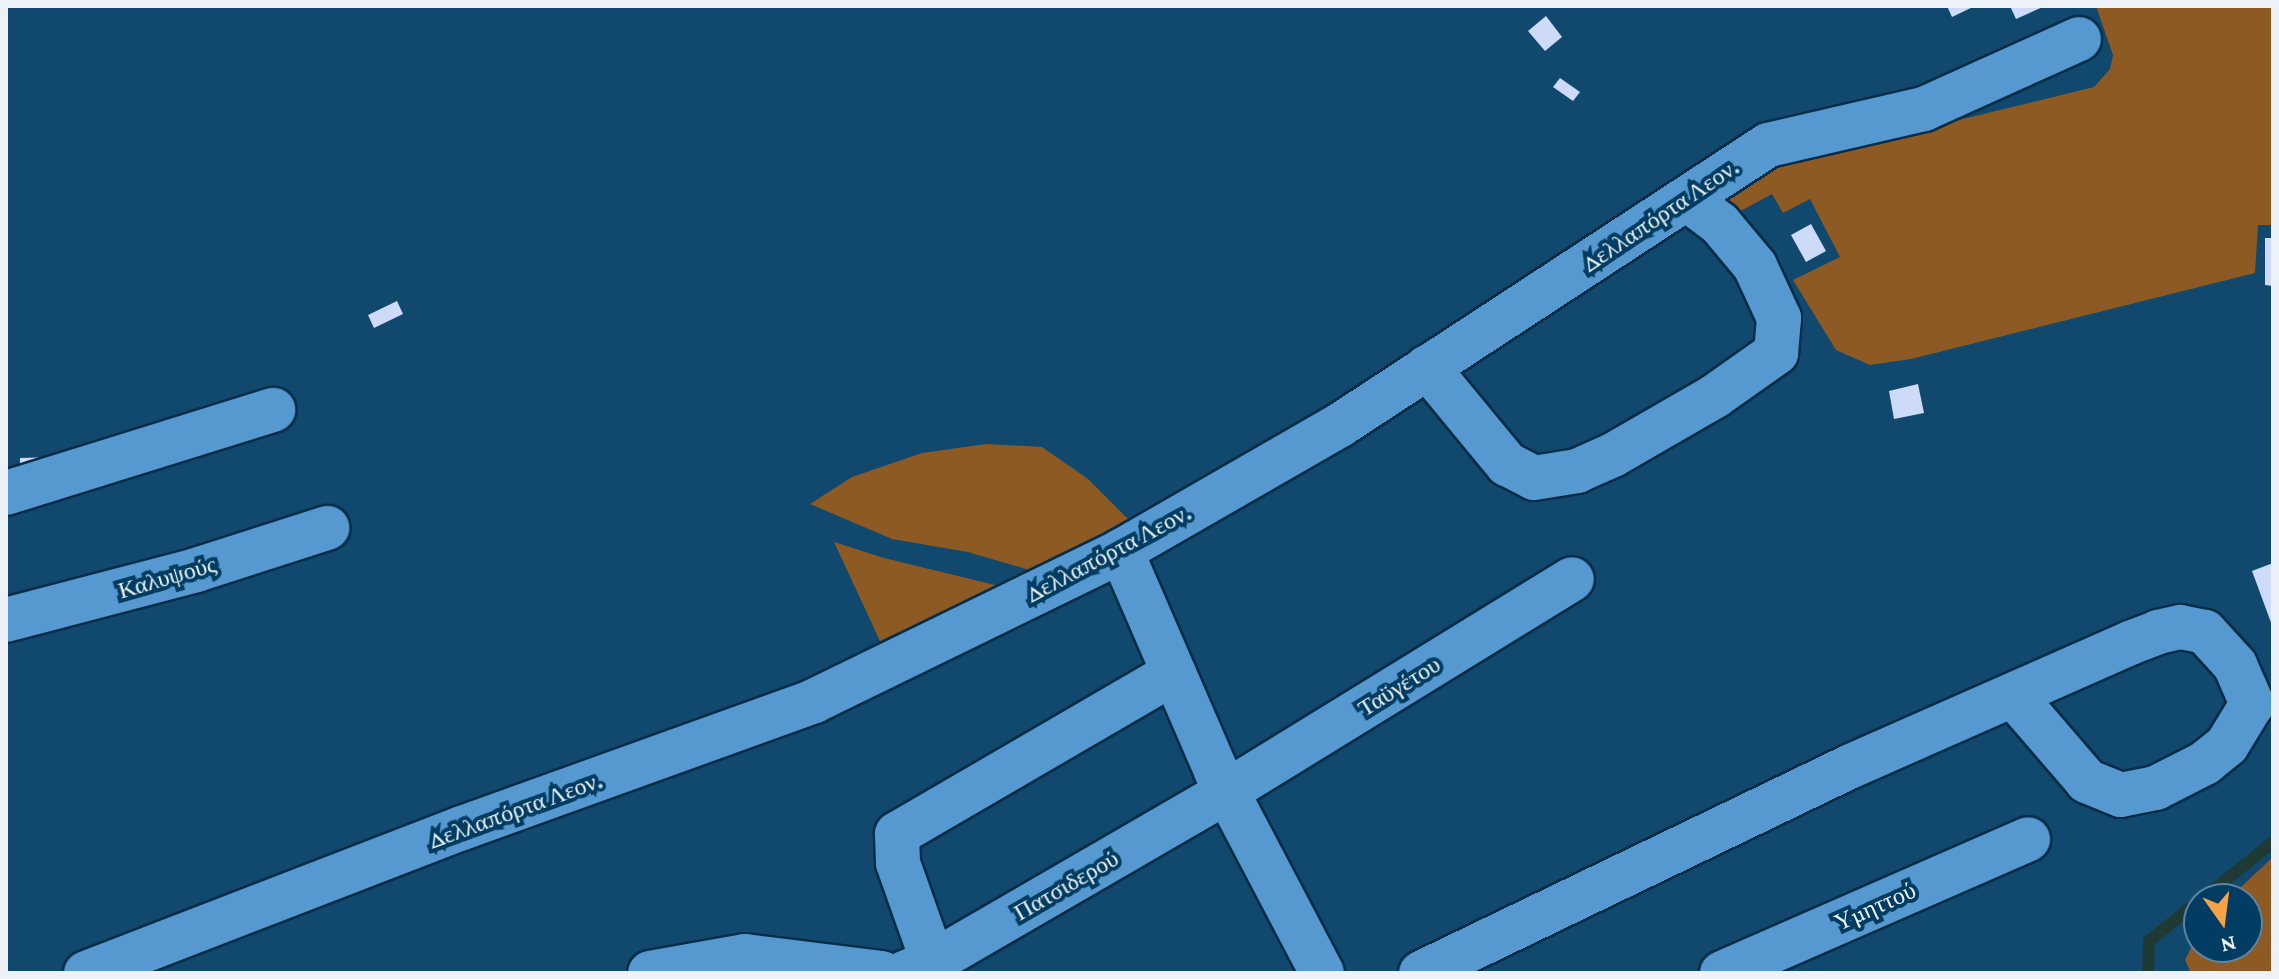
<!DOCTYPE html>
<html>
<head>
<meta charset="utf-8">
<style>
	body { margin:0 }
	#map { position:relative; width:2279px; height:979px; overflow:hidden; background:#11486e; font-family:"Crimson Pro",serif }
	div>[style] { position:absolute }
	.green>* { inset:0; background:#8e5a23 }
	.stream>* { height:12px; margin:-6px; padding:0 6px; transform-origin:6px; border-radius:6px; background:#1f3935 }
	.building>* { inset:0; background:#cddbf8 }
	.roads { filter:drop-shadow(2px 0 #072d48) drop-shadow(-2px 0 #072d48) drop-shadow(0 2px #072d48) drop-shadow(0 -2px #072d48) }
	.minor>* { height:44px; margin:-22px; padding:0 22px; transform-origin:22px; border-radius:22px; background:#5599d0 }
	span { translate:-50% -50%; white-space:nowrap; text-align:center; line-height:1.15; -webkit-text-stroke:8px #013d62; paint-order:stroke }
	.street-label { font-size:24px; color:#ecf2f8 }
	.frame { position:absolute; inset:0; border:8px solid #ecf2f8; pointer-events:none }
	.north { position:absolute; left:2183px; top:883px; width:80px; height:80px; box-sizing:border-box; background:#013d62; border:2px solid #5f859e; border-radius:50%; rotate:166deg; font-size:22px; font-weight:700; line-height:32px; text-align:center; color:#ecf2f8 }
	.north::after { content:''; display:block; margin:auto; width:28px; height:36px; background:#f6a247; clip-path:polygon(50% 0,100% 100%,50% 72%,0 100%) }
</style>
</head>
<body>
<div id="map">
	<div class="green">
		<div style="clip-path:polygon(2096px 6px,2273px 6px,2273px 225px,2258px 225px,2255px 273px,1911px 359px,1870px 365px,1836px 350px,1793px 280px,1840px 257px,1810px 199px,1783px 213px,1772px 194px,1737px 213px,1721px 194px,1758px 169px,2094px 87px,2110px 69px,2113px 55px)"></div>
		<div style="clip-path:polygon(986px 444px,1042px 447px,1088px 479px,1130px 521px,1036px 572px,968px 552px,892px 539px,810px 504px,852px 477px,922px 453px)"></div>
		<div style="clip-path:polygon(834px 542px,884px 558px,999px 586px,880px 641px)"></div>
		<div style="clip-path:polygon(2273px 857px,2273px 973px,2191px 973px,2185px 960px,2199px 932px,2199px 947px,2247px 947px,2247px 899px,2228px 899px)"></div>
	</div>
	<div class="stream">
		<div style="left:2202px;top:899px;width:91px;rotate:-38.8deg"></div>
		<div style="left:2148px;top:973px;width:32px;rotate:-88deg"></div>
		<div style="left:2149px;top:941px;width:64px;rotate:-38.7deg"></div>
	</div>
	<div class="building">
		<div style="clip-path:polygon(1947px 6px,1975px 6px,1952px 17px)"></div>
		<div style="clip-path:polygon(2010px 6px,2045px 6px,2016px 19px)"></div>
		<div style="clip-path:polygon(1546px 16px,1562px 37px,1545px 51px,1528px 31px)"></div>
		<div style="clip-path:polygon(1560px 78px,1580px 92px,1573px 101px,1553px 87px)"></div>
		<div style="clip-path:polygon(1811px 224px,1826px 251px,1806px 262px,1791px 235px)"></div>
		<div style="clip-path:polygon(2265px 238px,2273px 238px,2273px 286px,2265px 285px)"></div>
		<div style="clip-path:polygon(397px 301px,403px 314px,374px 328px,368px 315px)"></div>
		<div style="clip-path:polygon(1918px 384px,1924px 413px,1894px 419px,1889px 391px)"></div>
		<div style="clip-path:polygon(56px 457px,20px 474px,20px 458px)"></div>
		<div style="clip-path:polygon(2273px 563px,2273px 628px,2252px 571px)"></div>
	</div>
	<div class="roads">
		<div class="minor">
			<div style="left:1427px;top:367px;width:126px;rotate:50.5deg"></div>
			<div style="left:1507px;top:464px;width:30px;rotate:27deg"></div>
			<div style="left:1534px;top:478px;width:44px;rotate:-9.2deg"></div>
			<div style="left:1577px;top:471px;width:39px;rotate:-24deg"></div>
			<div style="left:1613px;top:455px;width:118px;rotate:-30deg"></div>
			<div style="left:1715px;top:396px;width:75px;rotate:-35.2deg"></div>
			<div style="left:1776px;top:353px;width:35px;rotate:-85deg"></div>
			<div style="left:1779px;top:318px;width:57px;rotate:-114.8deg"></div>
			<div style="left:1755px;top:266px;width:55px;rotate:-129.8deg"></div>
			<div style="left:1720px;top:224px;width:40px;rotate:-143deg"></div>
			<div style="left:6px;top:493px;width:280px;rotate:-17.3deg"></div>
			<div style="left:1121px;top:551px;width:240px;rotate:66.6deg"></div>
			<div style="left:1216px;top:771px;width:228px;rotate:62.3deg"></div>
			<div style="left:6px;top:620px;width:196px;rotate:-14.7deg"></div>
			<div style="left:196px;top:570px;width:138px;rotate:-17.8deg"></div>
			<div style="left:933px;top:962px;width:105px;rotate:-109.5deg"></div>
			<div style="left:898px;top:863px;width:29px;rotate:-92deg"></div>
			<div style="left:897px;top:834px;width:320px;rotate:-30.2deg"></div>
			<div style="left:86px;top:973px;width:403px;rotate:-21.1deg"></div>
			<div style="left:462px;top:828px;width:374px;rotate:-19.8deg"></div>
			<div style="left:814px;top:701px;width:342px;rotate:-26deg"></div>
			<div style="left:1121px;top:551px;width:253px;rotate:-29.9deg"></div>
			<div style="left:1340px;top:425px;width:511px;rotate:-33.19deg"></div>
			<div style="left:1768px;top:145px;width:160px;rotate:-13deg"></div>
			<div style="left:1924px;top:109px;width:170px;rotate:-24.3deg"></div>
			<div style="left:650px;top:973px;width:97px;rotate:-10.1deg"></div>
			<div style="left:745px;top:956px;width:138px;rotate:7.1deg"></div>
			<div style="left:904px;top:973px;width:31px;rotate:-21deg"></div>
			<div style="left:933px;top:962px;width:339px;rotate:-30.1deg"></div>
			<div style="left:1226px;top:792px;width:406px;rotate:-31.6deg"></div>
			<div style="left:1421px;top:973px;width:475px;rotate:-25.7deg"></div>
			<div style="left:1849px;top:767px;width:307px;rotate:-23.8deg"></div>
			<div style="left:2130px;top:643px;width:30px;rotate:-21deg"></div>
			<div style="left:2158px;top:632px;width:23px;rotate:-13deg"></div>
			<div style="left:2180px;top:627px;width:25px;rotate:11deg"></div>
			<div style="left:2205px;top:632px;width:45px;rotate:47.7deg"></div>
			<div style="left:2235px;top:665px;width:43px;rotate:66.4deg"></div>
			<div style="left:2252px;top:704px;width:48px;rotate:121.4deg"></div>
			<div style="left:2227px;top:745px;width:28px;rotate:141deg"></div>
			<div style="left:2205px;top:763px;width:55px;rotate:153deg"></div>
			<div style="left:2156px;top:788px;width:36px;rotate:169deg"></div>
			<div style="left:2121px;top:795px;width:37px;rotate:-158deg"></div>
			<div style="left:2087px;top:781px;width:113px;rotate:-130.7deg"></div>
			<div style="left:1722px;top:973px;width:334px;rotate:-23.6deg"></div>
		</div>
	</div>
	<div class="street-label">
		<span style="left:1660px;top:215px;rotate:-34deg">Δελλαπόρτα Λεον.</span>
		<span style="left:1108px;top:553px;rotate:-28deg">Δελλαπόρτα Λεον.</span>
		<span style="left:167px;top:577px;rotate:-16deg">Καλυψούς</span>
		<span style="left:1399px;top:686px;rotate:-32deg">Ταϋγέτου</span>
		<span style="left:515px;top:810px;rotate:-20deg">Δελλαπόρτα Λεον.</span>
		<span style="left:1066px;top:885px;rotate:-30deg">Πατσιδερού</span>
		<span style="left:1875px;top:906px;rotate:-24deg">Υμηττού</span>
	</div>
	<div class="frame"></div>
	<div class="north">N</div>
</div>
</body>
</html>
